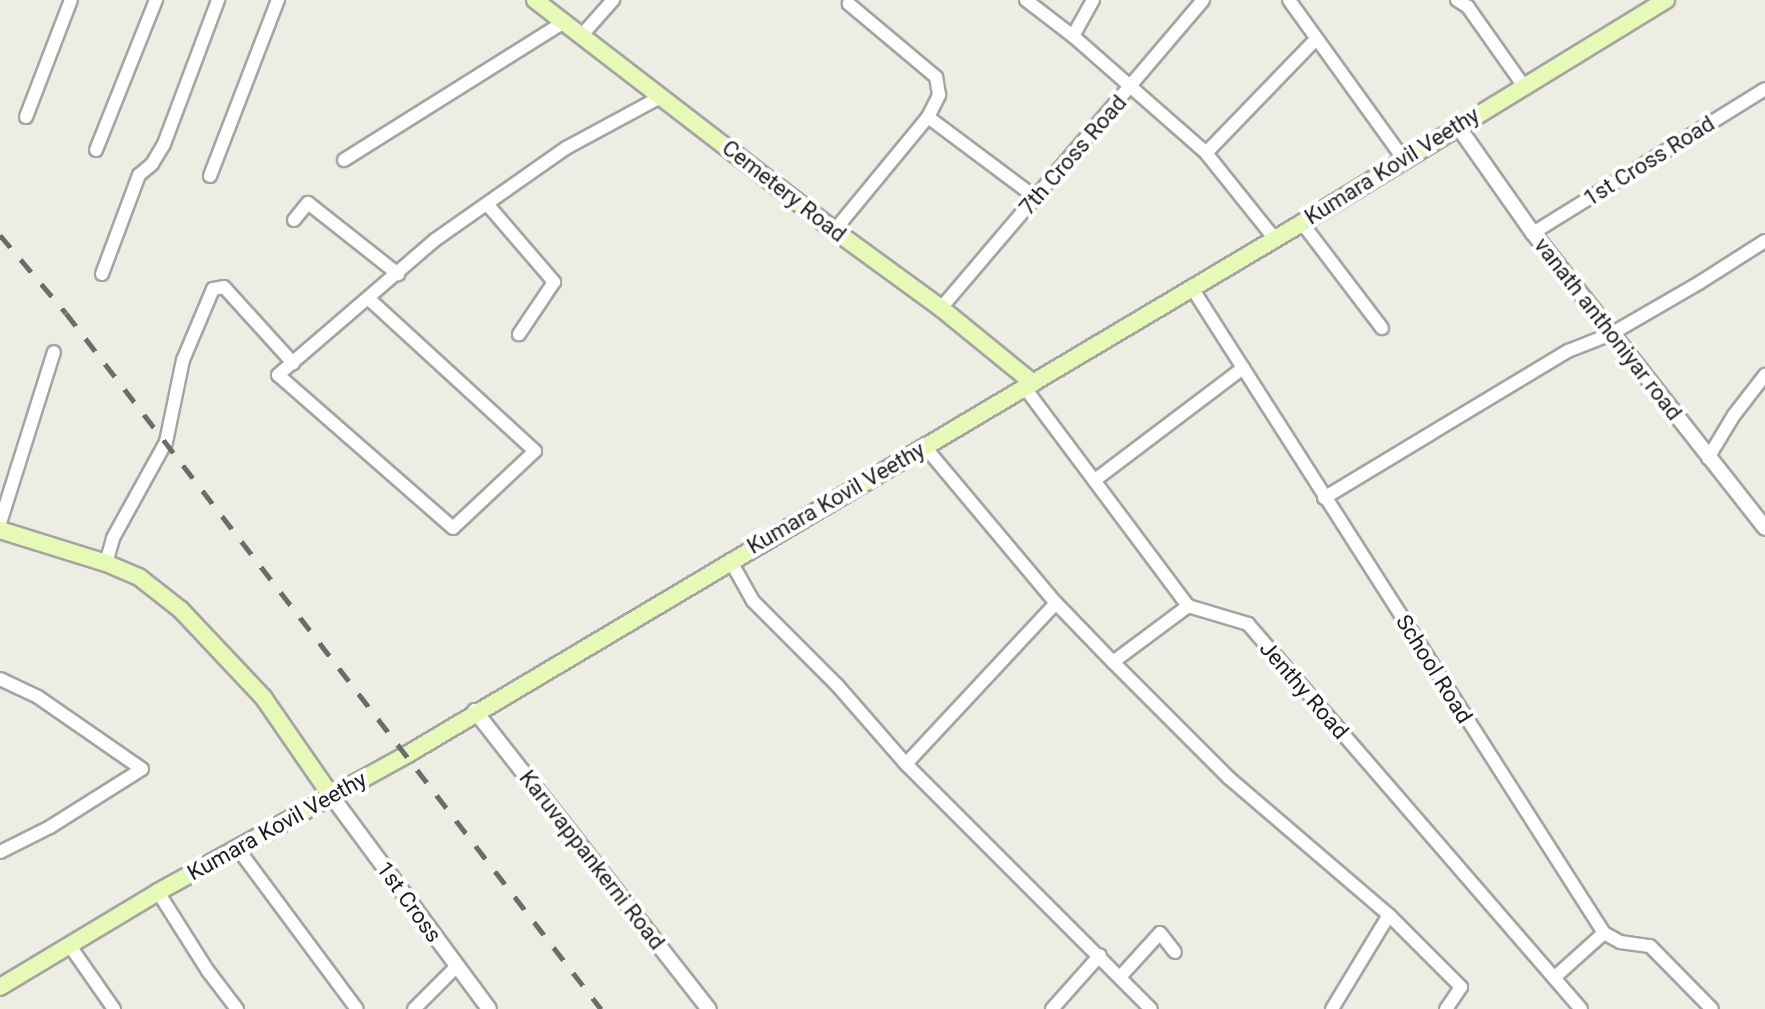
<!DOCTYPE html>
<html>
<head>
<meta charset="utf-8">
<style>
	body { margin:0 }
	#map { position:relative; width:1765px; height:1009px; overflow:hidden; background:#eeede3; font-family:Roboto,sans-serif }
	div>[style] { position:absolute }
	.roads { filter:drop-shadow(2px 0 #a4a4a4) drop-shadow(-2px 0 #a4a4a4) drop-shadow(0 2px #a4a4a4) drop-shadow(0 -2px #a4a4a4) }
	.minor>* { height:12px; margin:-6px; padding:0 6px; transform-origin:6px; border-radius:6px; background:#fff }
	.tertiary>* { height:14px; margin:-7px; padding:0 7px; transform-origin:7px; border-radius:7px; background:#fff }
	.secondary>* { height:16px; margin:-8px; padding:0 8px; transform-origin:8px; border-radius:8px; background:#e6f9b6 }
	.rail>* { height:5px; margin-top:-2.5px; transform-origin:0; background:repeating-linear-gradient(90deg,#6b6b6b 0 16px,transparent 0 32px) }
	span { translate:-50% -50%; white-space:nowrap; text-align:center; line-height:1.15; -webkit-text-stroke:8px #fff; paint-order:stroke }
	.street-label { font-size:22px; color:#1d1d1d }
</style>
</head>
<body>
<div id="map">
	<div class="roads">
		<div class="minor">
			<div style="left:1026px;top:0;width:59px;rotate:37.5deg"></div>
			<div style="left:1073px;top:36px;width:177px;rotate:41.3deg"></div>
			<div style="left:1206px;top:153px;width:110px;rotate:51.3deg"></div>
			<div style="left:1289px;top:0;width:195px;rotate:54.2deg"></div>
			<div style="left:1457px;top:0;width:13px;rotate:32deg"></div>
			<div style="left:1468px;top:7px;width:95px;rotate:54.8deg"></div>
			<div style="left:582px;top:35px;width:47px;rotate:-48.5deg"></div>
			<div style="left:1073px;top:36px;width:41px;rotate:-60.9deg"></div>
			<div style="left:26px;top:117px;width:125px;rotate:-69deg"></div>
			<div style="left:928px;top:117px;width:134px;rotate:36.8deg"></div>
			<div style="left:96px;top:150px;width:162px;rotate:-68.2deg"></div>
			<div style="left:1206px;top:153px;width:158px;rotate:-46deg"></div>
			<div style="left:344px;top:160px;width:260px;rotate:-32.1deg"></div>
			<div style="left:210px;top:176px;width:189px;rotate:-68.9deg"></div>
			<div style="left:487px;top:204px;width:103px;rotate:49.3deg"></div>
			<div style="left:554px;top:282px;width:63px;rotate:123.9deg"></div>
			<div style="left:294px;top:220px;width:22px;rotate:-51deg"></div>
			<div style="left:308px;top:203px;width:115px;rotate:38.3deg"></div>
			<div style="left:1302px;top:223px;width:132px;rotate:52.7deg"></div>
			<div style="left:834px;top:231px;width:148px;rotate:-50.5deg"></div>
			<div style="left:928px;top:117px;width:25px;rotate:-63deg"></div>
			<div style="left:939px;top:95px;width:18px;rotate:-99deg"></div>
			<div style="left:936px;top:77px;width:114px;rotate:-140deg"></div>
			<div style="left:1533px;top:233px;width:273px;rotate:-31.8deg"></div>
			<div style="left:102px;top:274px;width:106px;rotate:-69.5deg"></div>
			<div style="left:139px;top:175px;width:17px;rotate:-40deg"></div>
			<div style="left:152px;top:164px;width:23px;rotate:-59deg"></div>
			<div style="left:164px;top:144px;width:154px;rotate:-69.4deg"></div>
			<div style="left:1192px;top:288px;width:765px;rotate:57.43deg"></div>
			<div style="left:1604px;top:933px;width:18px;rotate:29deg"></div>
			<div style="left:1620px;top:942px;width:30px;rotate:8deg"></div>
			<div style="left:1650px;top:946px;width:88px;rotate:45.5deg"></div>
			<div style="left:369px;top:299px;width:225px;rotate:42.5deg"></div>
			<div style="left:535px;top:451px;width:112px;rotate:136.8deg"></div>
			<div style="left:453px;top:528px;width:232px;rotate:-138.8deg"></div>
			<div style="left:278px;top:375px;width:207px;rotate:-40.7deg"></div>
			<div style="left:435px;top:240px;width:160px;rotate:-35.1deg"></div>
			<div style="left:566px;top:148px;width:109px;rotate:-28.4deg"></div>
			<div style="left:941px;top:308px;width:404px;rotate:-49.6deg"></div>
			<div style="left:1025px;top:388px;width:272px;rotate:53.2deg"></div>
			<div style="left:1188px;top:606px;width:63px;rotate:16.7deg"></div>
			<div style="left:1248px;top:624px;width:509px;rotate:49.14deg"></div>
			<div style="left:925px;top:447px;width:204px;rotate:50deg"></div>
			<div style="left:1056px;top:603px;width:82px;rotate:46deg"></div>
			<div style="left:1113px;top:662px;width:164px;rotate:45deg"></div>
			<div style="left:1229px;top:778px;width:211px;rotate:40.6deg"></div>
			<div style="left:1389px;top:915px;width:102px;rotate:45deg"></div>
			<div style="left:1461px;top:987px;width:27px;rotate:124deg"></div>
			<div style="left:1708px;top:458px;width:50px;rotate:-58.8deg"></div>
			<div style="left:1734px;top:415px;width:51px;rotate:-52.2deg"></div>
			<div style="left:1095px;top:480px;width:186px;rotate:-37.1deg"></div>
			<div style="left:1324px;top:498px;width:285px;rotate:-31.1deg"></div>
			<div style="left:1568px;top:351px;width:46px;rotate:-21.6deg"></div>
			<div style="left:1611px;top:334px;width:102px;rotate:-30.1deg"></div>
			<div style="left:1699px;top:283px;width:78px;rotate:-32.5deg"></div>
			<div style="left:0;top:523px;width:179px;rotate:-72.5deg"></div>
			<div style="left:730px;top:560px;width:47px;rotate:60.7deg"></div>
			<div style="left:753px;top:601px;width:119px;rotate:45deg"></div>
			<div style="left:837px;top:685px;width:105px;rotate:48.9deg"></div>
			<div style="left:106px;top:563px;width:26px;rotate:-74deg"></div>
			<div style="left:113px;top:538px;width:110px;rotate:-61.1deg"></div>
			<div style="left:166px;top:442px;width:84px;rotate:-78.3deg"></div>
			<div style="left:183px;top:360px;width:77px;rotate:-67.1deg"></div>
			<div style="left:213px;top:289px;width:11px;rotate:-10deg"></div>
			<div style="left:224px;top:287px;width:103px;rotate:47.8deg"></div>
			<div style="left:1056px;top:603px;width:220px;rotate:133deg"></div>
			<div style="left:906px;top:764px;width:346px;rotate:45deg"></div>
			<div style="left:1113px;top:662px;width:94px;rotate:-36.7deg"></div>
			<div style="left:0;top:679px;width:42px;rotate:25.3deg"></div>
			<div style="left:38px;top:697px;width:126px;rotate:34.7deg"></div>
			<div style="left:142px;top:769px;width:109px;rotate:147.8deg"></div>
			<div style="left:50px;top:827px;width:56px;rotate:153.4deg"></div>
			<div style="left:238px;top:849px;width:199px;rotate:53.4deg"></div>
			<div style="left:158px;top:892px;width:93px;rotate:57.7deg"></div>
			<div style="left:208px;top:971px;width:48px;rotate:52.7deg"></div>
			<div style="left:70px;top:946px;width:77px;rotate:55.1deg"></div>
			<div style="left:1556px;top:976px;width:64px;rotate:-41.9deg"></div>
			<div style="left:1120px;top:977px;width:59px;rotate:-47.7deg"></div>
			<div style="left:1160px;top:933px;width:24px;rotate:52deg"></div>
			<div style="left:414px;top:1009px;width:59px;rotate:-45deg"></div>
			<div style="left:1052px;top:1009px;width:72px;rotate:-48.4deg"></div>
			<div style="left:1332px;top:1009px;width:110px;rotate:-58.8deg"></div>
		</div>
		<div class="tertiary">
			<div style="left:1457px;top:125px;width:132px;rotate:54.9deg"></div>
			<div style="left:1533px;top:233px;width:375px;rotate:51.8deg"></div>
			<div style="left:475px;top:711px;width:379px;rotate:51.9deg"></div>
			<div style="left:330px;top:794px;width:267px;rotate:53.5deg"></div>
		</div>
		<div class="secondary">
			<div style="left:535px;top:0;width:369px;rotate:37.6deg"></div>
			<div style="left:827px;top:225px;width:141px;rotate:36.1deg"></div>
			<div style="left:941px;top:308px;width:119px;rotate:39.2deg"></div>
			<div style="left:0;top:530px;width:111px;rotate:17.3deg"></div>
			<div style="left:106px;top:563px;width:36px;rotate:23deg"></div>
			<div style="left:139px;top:577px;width:53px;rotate:38.2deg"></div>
			<div style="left:181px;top:610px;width:120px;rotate:46.7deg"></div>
			<div style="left:263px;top:697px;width:118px;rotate:55.4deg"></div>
			<div style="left:0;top:987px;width:184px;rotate:-31deg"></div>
			<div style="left:158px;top:892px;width:286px;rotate:-28.9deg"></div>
			<div style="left:408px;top:754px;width:1040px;rotate:-30.71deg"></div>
			<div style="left:1302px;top:223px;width:427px;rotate:-31.5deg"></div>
		</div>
	</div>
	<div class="rail">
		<div style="left:0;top:235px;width:102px;rotate:49.8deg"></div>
		<div style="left:66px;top:313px;width:878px;rotate:52.45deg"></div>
	</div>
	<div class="street-label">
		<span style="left:1073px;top:155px;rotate:-49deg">7th Cross Road</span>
		<span style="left:1649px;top:161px;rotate:-32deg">1st Cross Road</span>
		<span style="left:1392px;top:166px;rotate:-32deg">Kumara Kovil Veethy</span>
		<span style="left:784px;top:191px;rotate:38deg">Cemetery Road</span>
		<span style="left:1608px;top:329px;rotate:52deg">vanath anthoniyar road</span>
		<span style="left:836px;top:498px;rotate:-30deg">Kumara Kovil Veethy</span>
		<span style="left:1434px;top:669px;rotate:58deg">School Road</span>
		<span style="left:1304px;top:690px;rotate:49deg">Jenthy Road</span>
		<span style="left:277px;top:826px;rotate:-29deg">Kumara Kovil Veethy</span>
		<span style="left:592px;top:860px;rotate:52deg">Karuvappankerni Road</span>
		<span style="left:409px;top:902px;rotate:54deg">1st Cross</span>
	</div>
</div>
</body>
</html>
